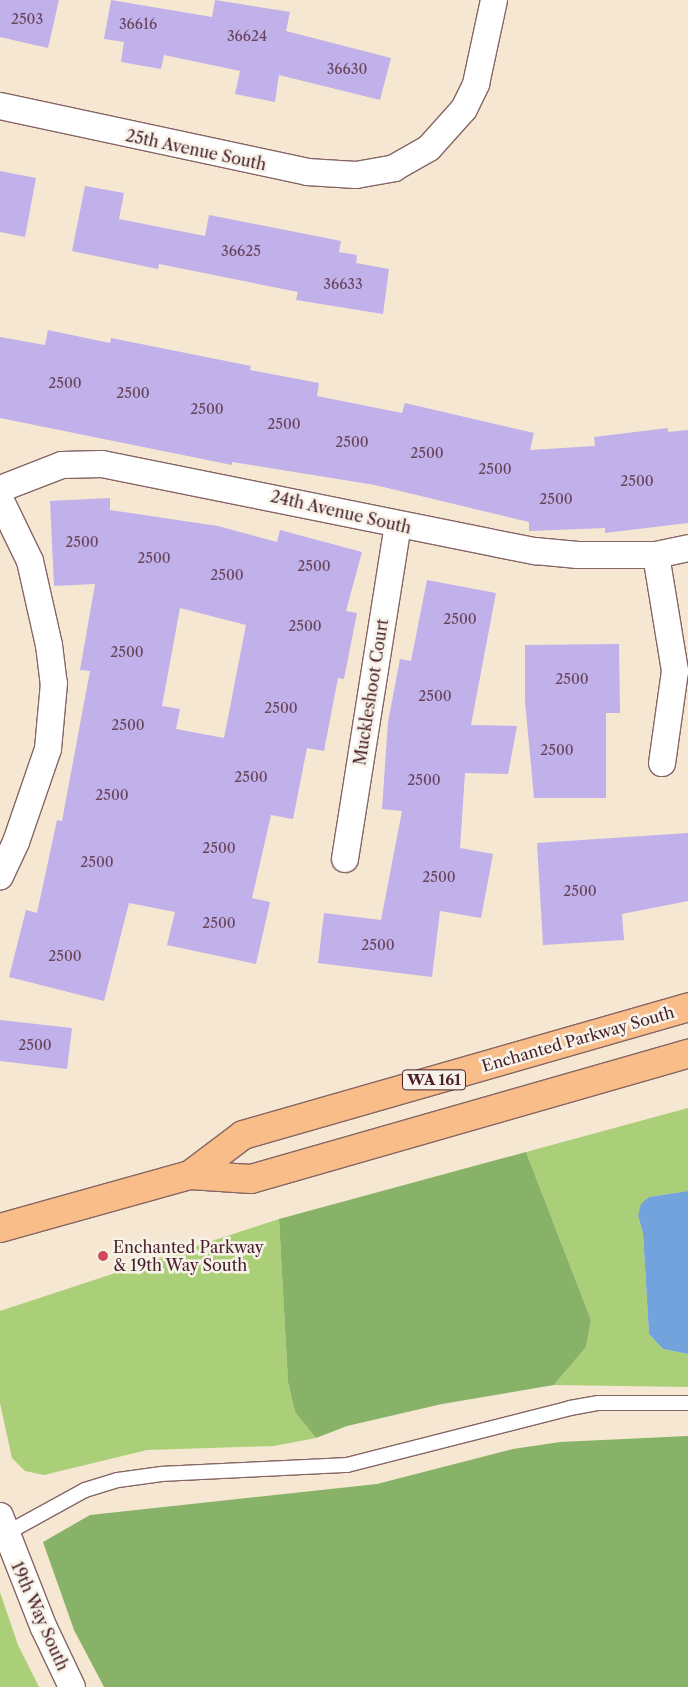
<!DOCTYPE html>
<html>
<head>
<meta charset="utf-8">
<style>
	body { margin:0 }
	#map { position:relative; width:688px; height:1687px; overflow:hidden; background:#f5e7d1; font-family:"Libre Caslon Text",serif }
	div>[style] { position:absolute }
	.green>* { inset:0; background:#abcf78 }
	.forest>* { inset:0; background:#88b268 }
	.water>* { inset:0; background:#72a3dc }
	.building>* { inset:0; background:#c1b1ea }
	.roads { filter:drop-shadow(1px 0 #866565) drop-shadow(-1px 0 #866565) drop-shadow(0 1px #866565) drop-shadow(0 -1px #866565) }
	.service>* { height:14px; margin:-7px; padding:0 7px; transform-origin:7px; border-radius:7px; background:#fff }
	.minor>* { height:26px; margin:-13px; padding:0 13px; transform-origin:13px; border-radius:13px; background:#fff }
	.primary>* { height:28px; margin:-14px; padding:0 14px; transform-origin:14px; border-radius:14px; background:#f8bd89 }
	.dots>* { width:14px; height:14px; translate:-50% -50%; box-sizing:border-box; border:2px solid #f7f3e8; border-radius:50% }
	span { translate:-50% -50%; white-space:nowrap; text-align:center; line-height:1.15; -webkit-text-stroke:5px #f7f3e8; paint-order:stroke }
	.number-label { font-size:14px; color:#68445b }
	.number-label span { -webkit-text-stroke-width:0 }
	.shield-label span { padding:1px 4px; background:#f7f3e8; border:1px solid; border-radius:4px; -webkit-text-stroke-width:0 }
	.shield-label { font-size:15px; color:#4a1f2b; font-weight:700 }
	.street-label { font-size:16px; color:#4a1f2b }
	.poi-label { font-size:16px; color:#4a1f2b }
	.left { translate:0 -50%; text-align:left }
</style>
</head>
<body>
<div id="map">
	<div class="green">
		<div style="clip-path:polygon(688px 1108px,688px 1191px,649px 1197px,638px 1216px,643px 1233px,649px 1334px,663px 1349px,688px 1354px,688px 1387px,554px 1385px,586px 1347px,591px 1320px,526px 1152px)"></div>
		<div style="clip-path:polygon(279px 1219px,288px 1382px,295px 1412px,316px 1438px,274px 1446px,147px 1450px,44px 1475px,25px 1471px,12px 1458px,0 1403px,0 1311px)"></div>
		<div style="clip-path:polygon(0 1592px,18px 1645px,39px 1687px,0 1687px)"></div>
	</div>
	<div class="forest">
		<div style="clip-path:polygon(526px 1152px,591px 1320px,586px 1347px,554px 1385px,442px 1404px,347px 1426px,316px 1438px,295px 1412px,288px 1382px,279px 1219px)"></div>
		<div style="clip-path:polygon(688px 1436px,688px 1687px,104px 1687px,74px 1630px,43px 1542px,90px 1515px,377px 1484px,513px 1449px,560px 1442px)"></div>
	</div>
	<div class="water">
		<div style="clip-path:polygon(688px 1191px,688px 1354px,663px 1349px,649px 1334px,643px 1233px,638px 1216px,641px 1204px,649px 1197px)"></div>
	</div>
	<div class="building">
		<div style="clip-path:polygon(0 0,59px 0,48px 48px,0 37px)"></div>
		<div style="clip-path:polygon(111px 0,212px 17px,215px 0,290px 12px,286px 31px,391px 58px,380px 100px,279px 75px,275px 102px,235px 94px,240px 71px,164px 55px,161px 69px,121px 62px,124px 42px,104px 39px)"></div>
		<div style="clip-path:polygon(0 171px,36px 178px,25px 237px,0 232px)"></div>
		<div style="clip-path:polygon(85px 186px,124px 193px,119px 219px,205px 236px,209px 215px,341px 241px,339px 252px,357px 255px,356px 263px,389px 269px,383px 314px,296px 300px,298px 292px,159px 264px,158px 269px,72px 251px)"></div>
		<div style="clip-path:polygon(48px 330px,110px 343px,111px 338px,251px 366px,250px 370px,319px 383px,317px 396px,402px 413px,405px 403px,534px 433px,530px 450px,595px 446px,594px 437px,668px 428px,668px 432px,688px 430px,688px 523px,605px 533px,605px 528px,529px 531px,529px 522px,375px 485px,232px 462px,232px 465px,0 418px,0 337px,45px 345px)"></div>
		<div style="clip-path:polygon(evenodd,110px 498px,110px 510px,218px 526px,277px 542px,280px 530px,362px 552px,346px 611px,357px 613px,344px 679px,338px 678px,324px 751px,307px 748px,293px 819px,271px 815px,252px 898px,270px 902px,256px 964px,167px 945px,175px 912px,129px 903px,104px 1001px,9px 977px,26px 910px,37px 913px,57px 820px,62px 821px,90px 671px,80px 670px,95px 584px,54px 586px,50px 501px,110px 498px,180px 608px,246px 625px,224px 738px,176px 729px,180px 709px,162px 706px,180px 608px)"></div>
		<div style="clip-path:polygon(427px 580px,496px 593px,471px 725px,517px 726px,508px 774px,465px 773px,460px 848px,493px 854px,481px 918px,440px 911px,432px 977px,318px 963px,324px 913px,381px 920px,402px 811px,382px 809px,388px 722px,400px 659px,411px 661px)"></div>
		<div style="clip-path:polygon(619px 644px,620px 713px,606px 713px,606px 798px,534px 798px,525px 701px,525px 645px)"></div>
		<div style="clip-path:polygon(688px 833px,688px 901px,622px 914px,624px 940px,543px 945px,537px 843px)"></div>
		<div style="clip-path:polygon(0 1020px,72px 1028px,67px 1069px,0 1061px)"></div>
	</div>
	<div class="roads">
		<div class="service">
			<div style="left:5px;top:1534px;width:91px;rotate:-28.8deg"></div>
			<div style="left:85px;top:1490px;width:34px;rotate:-17deg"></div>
			<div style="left:118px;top:1480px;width:44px;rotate:-7.8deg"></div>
			<div style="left:162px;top:1474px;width:185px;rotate:-2.8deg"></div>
			<div style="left:347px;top:1465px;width:230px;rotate:-14.3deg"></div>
			<div style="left:570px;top:1408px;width:29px;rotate:-10deg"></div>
			<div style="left:599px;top:1403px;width:89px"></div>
		</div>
		<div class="minor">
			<div style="left:0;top:106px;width:314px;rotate:12.1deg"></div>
			<div style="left:307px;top:172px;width:49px;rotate:3.5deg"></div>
			<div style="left:356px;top:175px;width:39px;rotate:-10deg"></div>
			<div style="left:394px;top:168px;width:40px;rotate:-29.7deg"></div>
			<div style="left:429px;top:148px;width:52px;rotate:-48.1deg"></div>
			<div style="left:464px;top:109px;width:28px;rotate:-64deg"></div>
			<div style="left:476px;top:84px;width:86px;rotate:-77.9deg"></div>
			<div style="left:0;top:489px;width:66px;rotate:-21.2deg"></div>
			<div style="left:62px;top:465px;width:40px;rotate:-1.4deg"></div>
			<div style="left:102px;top:464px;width:442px;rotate:11.4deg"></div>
			<div style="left:535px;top:551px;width:43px;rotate:5.3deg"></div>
			<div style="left:578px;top:555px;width:78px"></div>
			<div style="left:656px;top:555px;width:33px;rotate:-12deg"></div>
			<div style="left:0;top:499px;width:69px;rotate:64.2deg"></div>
			<div style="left:30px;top:561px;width:86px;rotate:77.3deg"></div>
			<div style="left:49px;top:645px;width:38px;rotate:83deg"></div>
			<div style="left:54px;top:683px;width:66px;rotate:95.2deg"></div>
			<div style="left:48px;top:749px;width:98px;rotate:109deg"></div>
			<div style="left:16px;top:842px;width:38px;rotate:115deg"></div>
			<div style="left:656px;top:555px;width:118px;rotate:80.7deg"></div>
			<div style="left:675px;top:671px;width:93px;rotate:98deg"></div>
			<div style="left:345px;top:859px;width:338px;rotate:-81deg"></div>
			<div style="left:0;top:1516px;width:120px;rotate:68.6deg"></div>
			<div style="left:44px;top:1628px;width:65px;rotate:64.6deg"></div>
		</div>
		<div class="primary">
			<div style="left:190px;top:1175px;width:66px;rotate:-37deg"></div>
			<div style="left:243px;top:1135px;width:463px;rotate:-16deg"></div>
			<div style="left:0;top:1228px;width:197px;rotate:-15.6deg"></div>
			<div style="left:190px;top:1175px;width:61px;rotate:3.8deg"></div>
			<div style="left:251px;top:1179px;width:455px;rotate:-16deg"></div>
		</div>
	</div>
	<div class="dots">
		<div style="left:103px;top:1256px;background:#d1495b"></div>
	</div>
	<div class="number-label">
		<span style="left:27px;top:19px">2503</span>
		<span style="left:138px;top:24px">36616</span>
		<span style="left:247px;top:36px">36624</span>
		<span style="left:347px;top:69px">36630</span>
		<span style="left:241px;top:251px">36625</span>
		<span style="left:343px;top:284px">36633</span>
		<span style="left:65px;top:383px">2500</span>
		<span style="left:133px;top:393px">2500</span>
		<span style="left:207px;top:409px">2500</span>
		<span style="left:284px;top:424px">2500</span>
		<span style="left:352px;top:442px">2500</span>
		<span style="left:427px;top:453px">2500</span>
		<span style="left:495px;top:469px">2500</span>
		<span style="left:637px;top:481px">2500</span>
		<span style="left:556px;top:499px">2500</span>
		<span style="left:82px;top:542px">2500</span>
		<span style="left:154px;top:558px">2500</span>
		<span style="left:314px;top:566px">2500</span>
		<span style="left:227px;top:575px">2500</span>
		<span style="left:460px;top:619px">2500</span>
		<span style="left:305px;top:626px">2500</span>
		<span style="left:127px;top:652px">2500</span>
		<span style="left:572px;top:679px">2500</span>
		<span style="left:435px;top:696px">2500</span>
		<span style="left:281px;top:708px">2500</span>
		<span style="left:128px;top:725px">2500</span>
		<span style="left:557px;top:750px">2500</span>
		<span style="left:251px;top:777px">2500</span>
		<span style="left:424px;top:780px">2500</span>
		<span style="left:112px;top:795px">2500</span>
		<span style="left:219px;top:848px">2500</span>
		<span style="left:97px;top:862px">2500</span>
		<span style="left:439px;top:877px">2500</span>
		<span style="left:580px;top:891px">2500</span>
		<span style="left:219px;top:923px">2500</span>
		<span style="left:378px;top:945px">2500</span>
		<span style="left:65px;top:956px">2500</span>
		<span style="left:35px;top:1045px">2500</span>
	</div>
	<div class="shield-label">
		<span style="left:434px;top:1080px">WA 161</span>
	</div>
	<div class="street-label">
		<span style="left:196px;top:150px;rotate:12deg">25th Avenue South</span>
		<span style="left:341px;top:512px;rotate:13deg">24th Avenue South</span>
		<span style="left:371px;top:692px;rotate:-81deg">Muckleshoot Court</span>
		<span style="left:578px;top:1039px;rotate:-16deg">Enchanted Parkway South</span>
		<span style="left:40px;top:1616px;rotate:66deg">19th Way South</span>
	</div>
	<div class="poi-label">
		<span class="left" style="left:113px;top:1256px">Enchanted Parkway<br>&amp; 19th Way South</span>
	</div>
</div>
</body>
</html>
